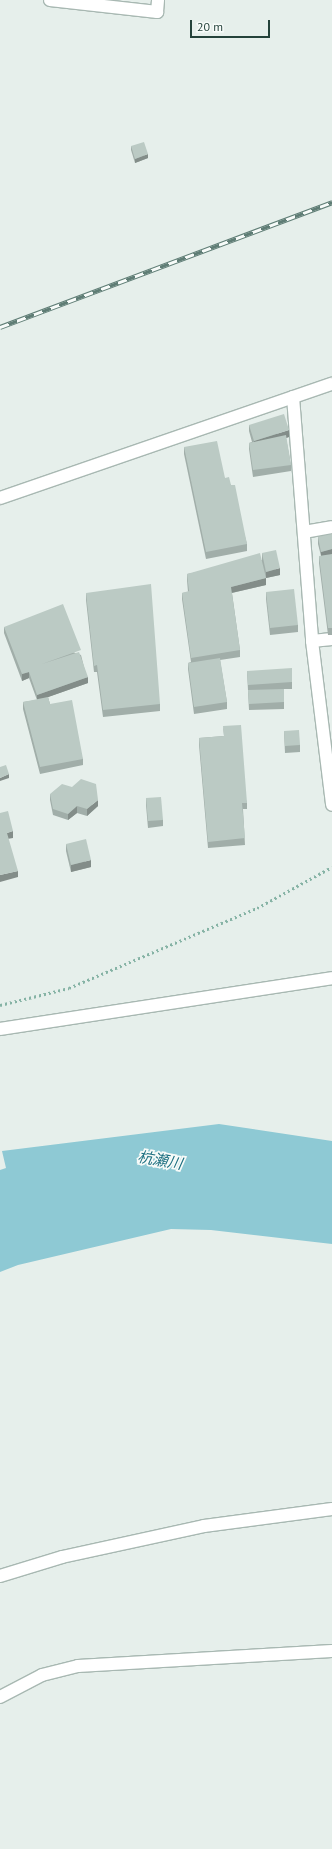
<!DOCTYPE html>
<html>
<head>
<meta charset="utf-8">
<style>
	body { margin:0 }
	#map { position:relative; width:332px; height:1849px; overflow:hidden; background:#e6efeb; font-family:"PT Sans","Noto Sans JP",sans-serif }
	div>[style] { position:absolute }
	.water>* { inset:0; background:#8ec9d4 }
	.path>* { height:2.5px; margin-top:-1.25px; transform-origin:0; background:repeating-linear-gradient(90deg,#86b3a5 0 2px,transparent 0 5px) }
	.roads { filter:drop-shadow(1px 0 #a8b8b2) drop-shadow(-1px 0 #a8b8b2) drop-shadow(0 1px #a8b8b2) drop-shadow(0 -1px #a8b8b2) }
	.street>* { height:12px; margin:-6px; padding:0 6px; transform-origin:6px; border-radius:6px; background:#fff }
	.rail>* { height:4.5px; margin-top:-2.25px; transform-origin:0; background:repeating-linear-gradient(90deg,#f7fbf9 0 9px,#5f7d75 0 18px); box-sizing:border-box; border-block:1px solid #5f7d75 }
	.wall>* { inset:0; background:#a1aea9 }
	.shaded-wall>* { inset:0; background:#838d89 }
	.building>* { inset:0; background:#bbcac4 }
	span { translate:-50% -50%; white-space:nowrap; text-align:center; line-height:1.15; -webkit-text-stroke:3.5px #f7fbf9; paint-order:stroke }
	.water-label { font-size:15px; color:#1c6f80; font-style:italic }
	.scale { position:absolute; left:190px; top:20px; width:80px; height:18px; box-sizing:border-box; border:2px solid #24423a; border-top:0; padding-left:5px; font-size:12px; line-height:14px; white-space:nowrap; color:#24423a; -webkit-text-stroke:3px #f7fbf9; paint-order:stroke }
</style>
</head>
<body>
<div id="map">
	<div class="water">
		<div style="clip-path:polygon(219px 1124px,332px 1141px,332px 1244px,211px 1230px,171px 1229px,18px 1265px,0 1272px,0 1170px,6px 1168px,2px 1151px)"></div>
	</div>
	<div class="path">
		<div style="left:0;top:1005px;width:71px;rotate:-13.8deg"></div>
		<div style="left:69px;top:988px;width:204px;rotate:-23.1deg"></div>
		<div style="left:257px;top:908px;width:85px;rotate:-28.7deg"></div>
	</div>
	<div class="roads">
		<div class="street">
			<div style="left:50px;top:0;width:108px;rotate:6.4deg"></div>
			<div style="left:157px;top:12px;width:12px;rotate:-85deg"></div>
			<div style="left:293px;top:397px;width:245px;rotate:85.5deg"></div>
			<div style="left:312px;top:641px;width:165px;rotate:83deg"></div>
			<div style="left:0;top:498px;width:351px;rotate:-19deg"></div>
			<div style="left:304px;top:532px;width:28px;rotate:-10deg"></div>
			<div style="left:312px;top:641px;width:20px;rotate:-6deg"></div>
			<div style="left:0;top:1029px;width:336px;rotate:-8.7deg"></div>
			<div style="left:0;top:1576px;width:65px;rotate:-17deg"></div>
			<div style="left:62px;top:1557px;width:145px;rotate:-12.3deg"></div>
			<div style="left:204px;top:1526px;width:129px;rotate:-7.6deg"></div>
			<div style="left:0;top:1697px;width:47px;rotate:-27.6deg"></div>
			<div style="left:42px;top:1675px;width:37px;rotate:-14deg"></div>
			<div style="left:78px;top:1666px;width:254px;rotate:-3.4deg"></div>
		</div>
	</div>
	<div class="rail">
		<div style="left:0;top:327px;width:355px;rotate:-20.6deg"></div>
	</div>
	<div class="wall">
		<div style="clip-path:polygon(131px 146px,148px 158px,135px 163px,131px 150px)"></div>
		<div style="clip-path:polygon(249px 425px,289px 437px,286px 438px,291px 465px,291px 471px,253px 477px,249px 449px,249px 443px,252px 442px,249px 431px)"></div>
		<div style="clip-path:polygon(184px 447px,225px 478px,231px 485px,247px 544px,247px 551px,206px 559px,184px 454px)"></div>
		<div style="clip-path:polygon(332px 534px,332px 635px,328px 635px,319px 563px,319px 556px,321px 556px,318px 544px,318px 537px)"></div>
		<div style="clip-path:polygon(262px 553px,280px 575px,266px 578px,266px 585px,232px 593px,240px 650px,240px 657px,220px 660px,227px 702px,227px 709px,194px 714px,188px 669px,188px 663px,191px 662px,182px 599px,182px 593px,188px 592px,187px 580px,187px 574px,262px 560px)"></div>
		<div style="clip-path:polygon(266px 592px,298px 625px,298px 632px,270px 635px,266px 599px)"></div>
		<div style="clip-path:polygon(86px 593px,160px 704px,160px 711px,103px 717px,97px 672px,94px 672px,86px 600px)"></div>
		<div style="clip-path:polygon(4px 627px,81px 655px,88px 683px,48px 697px,50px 704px,83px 759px,83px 765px,40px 774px,23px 709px,23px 702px,37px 700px,29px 678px,22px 681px,4px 633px)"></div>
		<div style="clip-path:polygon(247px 671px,292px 682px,292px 689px,284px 689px,284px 709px,249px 710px)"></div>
		<div style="clip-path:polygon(223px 726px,247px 803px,247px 809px,243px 809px,245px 845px,208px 848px,199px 745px,199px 738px,224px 736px)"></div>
		<div style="clip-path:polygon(284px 731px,300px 745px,300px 752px,285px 753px)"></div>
		<div style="clip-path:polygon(50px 794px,98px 806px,87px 816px,77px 813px,68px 820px,53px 815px,50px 800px)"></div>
		<div style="clip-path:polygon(146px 798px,163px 820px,163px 826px,148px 828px,146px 805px)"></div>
		<div style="clip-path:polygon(66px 844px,91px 867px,71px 872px,66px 851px)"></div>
	</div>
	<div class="shaded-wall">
		<div style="clip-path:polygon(148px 154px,148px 158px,135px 163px,135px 159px)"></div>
		<div style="clip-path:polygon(289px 430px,289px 437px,254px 448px,254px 441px)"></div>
		<div style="clip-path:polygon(332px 549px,332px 556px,321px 558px,321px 552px)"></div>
		<div style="clip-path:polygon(280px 568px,280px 575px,266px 578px,266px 572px)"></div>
		<div style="clip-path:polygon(266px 578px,266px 585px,231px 593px,231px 587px)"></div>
		<div style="clip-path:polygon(29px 672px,29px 678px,22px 681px,22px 674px)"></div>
		<div style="clip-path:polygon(88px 677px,88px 683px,37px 701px,37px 695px)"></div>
		<div style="clip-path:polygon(9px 774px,9px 778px,0 781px,0 778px)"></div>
		<div style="clip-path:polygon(98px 800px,98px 806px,87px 816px,87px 809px)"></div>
		<div style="clip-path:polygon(77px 806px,77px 813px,68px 820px,68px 814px)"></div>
		<div style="clip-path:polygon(13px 831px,13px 838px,7px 839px,7px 833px)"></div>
		<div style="clip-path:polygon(91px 860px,91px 867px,71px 872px,71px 865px)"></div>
		<div style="clip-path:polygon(18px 871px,18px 877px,0 882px,0 875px)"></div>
	</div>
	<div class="building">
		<div style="clip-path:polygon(144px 142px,148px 154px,135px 159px,131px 146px)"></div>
		<div style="clip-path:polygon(284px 414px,289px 430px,254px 441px,249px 425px)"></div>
		<div style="clip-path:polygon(286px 435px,291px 465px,253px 470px,249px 443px)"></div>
		<div style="clip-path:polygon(217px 441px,225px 478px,229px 477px,231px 485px,235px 485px,247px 544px,206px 552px,184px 447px)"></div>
		<div style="clip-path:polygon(332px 534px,332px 549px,321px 552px,318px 537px)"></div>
		<div style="clip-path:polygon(276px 550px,280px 568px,266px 572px,262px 553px)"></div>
		<div style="clip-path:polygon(260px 553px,266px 578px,231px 587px,240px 650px,191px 658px,182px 593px,189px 591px,187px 574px)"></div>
		<div style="clip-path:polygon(332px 554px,332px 628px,328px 628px,319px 556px)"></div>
		<div style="clip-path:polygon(151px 584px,160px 704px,103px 710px,97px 665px,94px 666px,86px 593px)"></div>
		<div style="clip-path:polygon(294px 589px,298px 625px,270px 628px,266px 592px)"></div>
		<div style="clip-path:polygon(63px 604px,81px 650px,42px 664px,79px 652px,88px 677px,37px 695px,29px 672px,22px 674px,4px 627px)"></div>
		<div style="clip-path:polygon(220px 658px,227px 702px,194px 707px,188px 663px)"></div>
		<div style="clip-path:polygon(292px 668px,292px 682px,248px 685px,247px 671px)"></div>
		<div style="clip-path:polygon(284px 689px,284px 702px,249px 704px,248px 690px)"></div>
		<div style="clip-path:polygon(48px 697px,50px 704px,72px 700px,83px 759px,40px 767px,23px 702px)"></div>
		<div style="clip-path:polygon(241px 725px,247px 803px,242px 803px,245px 838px,208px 842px,199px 738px,224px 736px,223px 726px)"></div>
		<div style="clip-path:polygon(299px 730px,300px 745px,285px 746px,284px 731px)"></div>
		<div style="clip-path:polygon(6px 765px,9px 774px,0 778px,0 767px)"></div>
		<div style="clip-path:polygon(81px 779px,96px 784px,98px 800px,87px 809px,77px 806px,68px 814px,53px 809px,50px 794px,62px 784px,72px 787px)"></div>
		<div style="clip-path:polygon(161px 797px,163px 820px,148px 821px,146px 798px)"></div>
		<div style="clip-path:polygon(8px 811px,13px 831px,7px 833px,18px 871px,0 875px,0 813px)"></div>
		<div style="clip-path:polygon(86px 839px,91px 860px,71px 865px,66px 844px)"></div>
	</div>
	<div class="water-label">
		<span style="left:160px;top:1160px;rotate:10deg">杭瀬川</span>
	</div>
	<div class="scale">20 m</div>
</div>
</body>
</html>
